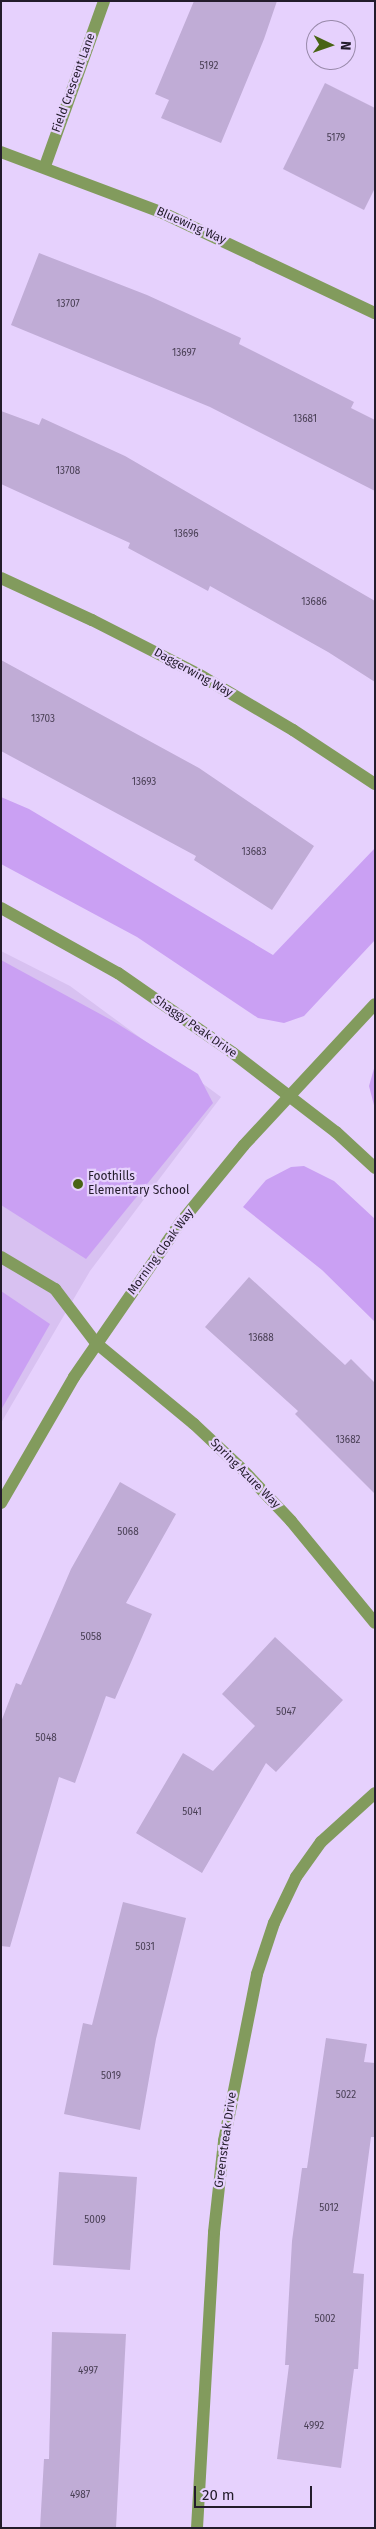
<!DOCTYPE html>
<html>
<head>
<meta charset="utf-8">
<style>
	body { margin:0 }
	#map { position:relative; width:376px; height:2529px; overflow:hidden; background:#e6d1fd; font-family:"Fira Sans",sans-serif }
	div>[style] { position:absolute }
	.built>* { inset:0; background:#d8c1f1 }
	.green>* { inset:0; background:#caa0f3 }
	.building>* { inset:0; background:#c0acd6 }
	.minor>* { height:12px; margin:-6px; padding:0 6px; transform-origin:6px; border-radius:6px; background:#829b5d }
	.dots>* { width:14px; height:14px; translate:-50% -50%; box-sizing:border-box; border:2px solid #e6d1fd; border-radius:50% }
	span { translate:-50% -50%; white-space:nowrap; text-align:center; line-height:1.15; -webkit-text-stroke:4.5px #e6d1fd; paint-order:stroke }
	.number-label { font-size:10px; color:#4a4056 }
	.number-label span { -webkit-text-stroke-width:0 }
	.street-label { font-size:12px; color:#231c2b }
	.poi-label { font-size:12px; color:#231c2b }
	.left { translate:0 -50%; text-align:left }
	.frame { position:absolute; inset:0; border:2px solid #231c2b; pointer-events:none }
	.north { position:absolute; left:306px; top:20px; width:50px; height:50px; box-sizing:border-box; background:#e6d1fd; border:1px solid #9889a9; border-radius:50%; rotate:93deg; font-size:14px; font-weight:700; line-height:20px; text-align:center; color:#231c2b }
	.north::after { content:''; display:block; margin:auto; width:18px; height:22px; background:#496415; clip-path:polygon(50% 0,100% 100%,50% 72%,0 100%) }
	.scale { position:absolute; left:194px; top:2486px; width:118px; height:22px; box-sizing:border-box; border:2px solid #231c2b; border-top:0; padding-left:6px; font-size:15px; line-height:18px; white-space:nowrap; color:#231c2b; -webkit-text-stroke:4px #e6d1fd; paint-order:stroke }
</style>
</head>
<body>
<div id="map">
	<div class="built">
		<div style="clip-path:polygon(1px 951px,70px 986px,221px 1097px,90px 1271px,1px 1423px)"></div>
	</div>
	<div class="green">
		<div style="clip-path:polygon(1px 797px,29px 809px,273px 955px,375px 848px,375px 940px,304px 1016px,284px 1023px,258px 1018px,137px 937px,1px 864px)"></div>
		<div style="clip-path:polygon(1px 960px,113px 1021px,198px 1074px,213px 1103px,86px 1259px,1px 1205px)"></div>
		<div style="clip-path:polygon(375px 1065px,375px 1109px,369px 1086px)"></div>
		<div style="clip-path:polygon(304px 1166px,334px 1181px,375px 1219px,375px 1322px,322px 1270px,243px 1207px,266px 1180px,291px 1167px)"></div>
		<div style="clip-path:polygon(1px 1291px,50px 1324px,1px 1410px)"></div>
	</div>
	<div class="building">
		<div style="clip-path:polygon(194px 1px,277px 1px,264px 39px,221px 143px,161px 118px,169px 100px,155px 94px)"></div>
		<div style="clip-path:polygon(325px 83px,375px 108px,375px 188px,364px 210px,283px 169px)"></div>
		<div style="clip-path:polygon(39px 253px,147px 295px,241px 338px,239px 344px,354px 402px,351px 408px,375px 420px,375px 491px,210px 407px,11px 325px)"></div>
		<div style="clip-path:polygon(1px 411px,39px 425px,42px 418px,125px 456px,375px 601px,375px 682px,328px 652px,210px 586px,208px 591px,128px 548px,130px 543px,1px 484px)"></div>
		<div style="clip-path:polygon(1px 660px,199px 768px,314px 846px,272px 910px,194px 860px,196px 856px,1px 751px)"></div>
		<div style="clip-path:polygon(249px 1277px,345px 1365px,351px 1359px,375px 1383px,375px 1494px,295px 1414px,298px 1411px,205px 1327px)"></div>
		<div style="clip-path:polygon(120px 1482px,176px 1514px,126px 1603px,152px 1614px,115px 1699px,106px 1696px,75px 1783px,59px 1777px,10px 1947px,1px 1946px,1px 1722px,16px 1683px,21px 1685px,71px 1569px)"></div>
		<div style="clip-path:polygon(275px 1637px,343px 1700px,276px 1772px,266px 1763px,202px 1873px,136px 1833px,183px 1753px,213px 1771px,255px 1726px,222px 1694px)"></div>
		<div style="clip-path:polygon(123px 1902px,186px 1918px,156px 2039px,140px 2130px,64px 2114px,83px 2023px,92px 2025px)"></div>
		<div style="clip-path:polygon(326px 2038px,367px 2044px,364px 2062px,375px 2063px,375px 2137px,371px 2137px,353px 2273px,364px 2274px,358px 2369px,354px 2369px,341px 2468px,277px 2459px,289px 2365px,285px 2365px,292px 2241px,302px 2168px,307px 2168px)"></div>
		<div style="clip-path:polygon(59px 2172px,137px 2177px,130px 2270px,53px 2265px)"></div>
		<div style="clip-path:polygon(52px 2332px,126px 2334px,116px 2528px,40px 2528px,44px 2459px,49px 2459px)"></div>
	</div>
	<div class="minor">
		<div style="left:1px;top:152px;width:173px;rotate:20.6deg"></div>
		<div style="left:163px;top:213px;width:234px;rotate:25.3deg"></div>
		<div style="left:45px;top:166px;width:175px;rotate:-70.3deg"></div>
		<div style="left:1px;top:578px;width:100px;rotate:24.8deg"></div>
		<div style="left:92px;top:620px;width:119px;rotate:27deg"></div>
		<div style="left:198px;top:674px;width:110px;rotate:30.5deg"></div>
		<div style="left:293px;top:730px;width:98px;rotate:33.4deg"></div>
		<div style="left:1px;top:908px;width:134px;rotate:29.1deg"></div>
		<div style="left:118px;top:973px;width:140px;rotate:34.8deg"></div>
		<div style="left:233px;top:1053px;width:130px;rotate:37.5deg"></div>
		<div style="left:336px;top:1132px;width:53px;rotate:42.7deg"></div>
		<div style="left:1px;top:1257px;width:63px;rotate:30.7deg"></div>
		<div style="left:55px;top:1289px;width:68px;rotate:52.8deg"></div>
		<div style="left:96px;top:1343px;width:127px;rotate:39.6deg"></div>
		<div style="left:194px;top:1424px;width:67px;rotate:43.2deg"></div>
		<div style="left:243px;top:1470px;width:70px;rotate:46.7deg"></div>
		<div style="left:291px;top:1521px;width:132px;rotate:50.5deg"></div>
		<div style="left:1px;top:1503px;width:146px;rotate:-59.9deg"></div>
		<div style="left:74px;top:1377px;width:188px;rotate:-55.4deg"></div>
		<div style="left:181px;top:1222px;width:99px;rotate:-50.7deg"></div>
		<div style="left:244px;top:1145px;width:192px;rotate:-47.1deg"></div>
		<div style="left:197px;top:2528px;width:296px;rotate:-86.7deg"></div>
		<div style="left:214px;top:2232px;width:92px;rotate:-83.7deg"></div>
		<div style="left:224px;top:2141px;width:170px;rotate:-78.8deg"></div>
		<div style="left:257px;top:1974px;width:54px;rotate:-71.6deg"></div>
		<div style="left:274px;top:1923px;width:51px;rotate:-64.4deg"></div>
		<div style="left:296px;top:1877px;width:43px;rotate:-54.5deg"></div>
		<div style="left:321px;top:1842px;width:73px;rotate:-42.2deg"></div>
	</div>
	<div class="dots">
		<div style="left:78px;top:1184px;background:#496415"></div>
	</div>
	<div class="number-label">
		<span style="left:209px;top:67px">5192</span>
		<span style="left:336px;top:139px">5179</span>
		<span style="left:68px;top:305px">13707</span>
		<span style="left:184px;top:354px">13697</span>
		<span style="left:305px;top:420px">13681</span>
		<span style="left:68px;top:472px">13708</span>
		<span style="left:186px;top:535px">13696</span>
		<span style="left:314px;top:603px">13686</span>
		<span style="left:43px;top:720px">13703</span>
		<span style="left:144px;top:783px">13693</span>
		<span style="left:254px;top:853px">13683</span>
		<span style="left:261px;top:1339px">13688</span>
		<span style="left:348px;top:1441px">13682</span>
		<span style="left:128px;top:1533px">5068</span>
		<span style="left:91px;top:1638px">5058</span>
		<span style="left:286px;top:1713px">5047</span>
		<span style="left:46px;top:1739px">5048</span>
		<span style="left:192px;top:1813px">5041</span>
		<span style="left:145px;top:1948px">5031</span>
		<span style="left:111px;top:2077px">5019</span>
		<span style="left:346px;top:2096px">5022</span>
		<span style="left:329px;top:2209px">5012</span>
		<span style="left:95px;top:2221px">5009</span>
		<span style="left:325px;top:2320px">5002</span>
		<span style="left:88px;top:2372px">4997</span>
		<span style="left:314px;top:2427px">4992</span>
		<span style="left:80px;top:2496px">4987</span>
	</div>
	<div class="street-label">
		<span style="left:74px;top:83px;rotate:-70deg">Field Crescent Lane</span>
		<span style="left:191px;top:226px;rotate:24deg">Bluewing Way</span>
		<span style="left:193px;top:673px;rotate:29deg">Daggerwing Way</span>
		<span style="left:195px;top:1027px;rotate:35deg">Shaggy Peak Drive</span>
		<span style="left:161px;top:1252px;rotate:-54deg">Morning Cloak Way</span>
		<span style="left:245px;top:1474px;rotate:45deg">Spring Azure Way</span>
		<span style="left:226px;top:2140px;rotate:-82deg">Greenstreak Drive</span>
	</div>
	<div class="poi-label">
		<span class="left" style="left:88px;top:1184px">Foothills<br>Elementary School</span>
	</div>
	<div class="frame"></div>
	<div class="north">N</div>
	<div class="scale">20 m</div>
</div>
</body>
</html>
